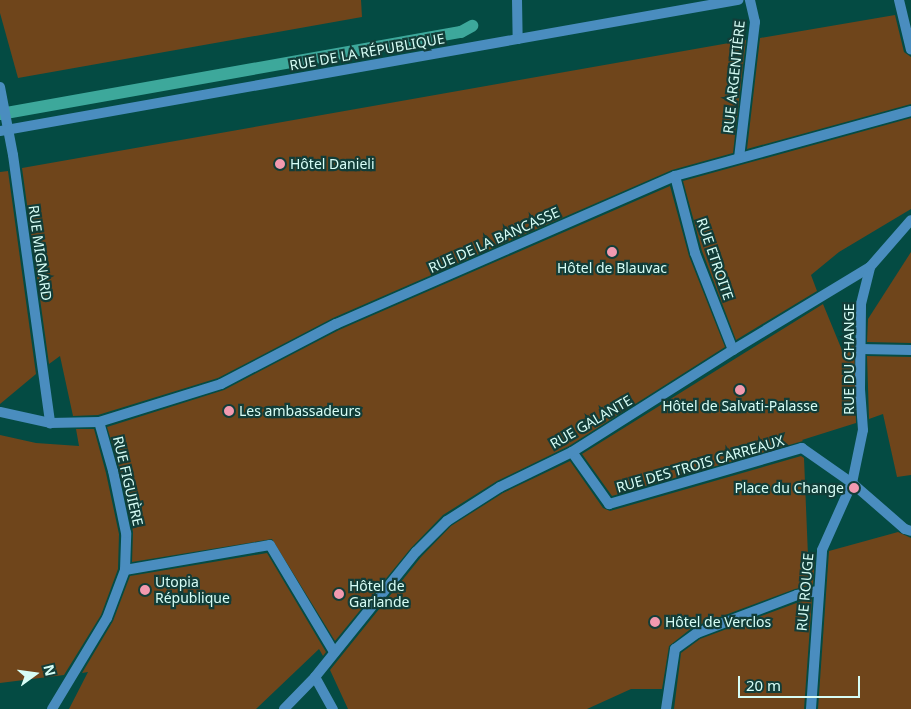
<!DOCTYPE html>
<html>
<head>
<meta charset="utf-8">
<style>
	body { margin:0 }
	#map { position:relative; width:911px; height:709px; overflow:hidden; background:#044b43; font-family:"Noto Sans",sans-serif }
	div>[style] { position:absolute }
	.stream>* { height:12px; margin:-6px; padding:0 6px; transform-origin:6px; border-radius:6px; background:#3da89b }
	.building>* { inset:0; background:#6f451b }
	.street>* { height:10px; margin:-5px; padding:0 5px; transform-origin:5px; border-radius:5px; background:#4a8dbf }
	.dots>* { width:14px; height:14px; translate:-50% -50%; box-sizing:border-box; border:2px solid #123d38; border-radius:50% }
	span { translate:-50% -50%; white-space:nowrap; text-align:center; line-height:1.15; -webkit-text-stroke:4.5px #123d38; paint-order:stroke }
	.street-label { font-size:14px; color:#d7fdf6 }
	.poi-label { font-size:14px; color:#d7fdf6 }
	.left { translate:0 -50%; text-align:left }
	.right { translate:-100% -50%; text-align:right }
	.north { position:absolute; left:10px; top:649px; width:50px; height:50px; -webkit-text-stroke:4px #123d38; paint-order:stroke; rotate:76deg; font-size:14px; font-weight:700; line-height:20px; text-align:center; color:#d7fdf6 }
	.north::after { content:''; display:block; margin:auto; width:18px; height:22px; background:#d7fdf6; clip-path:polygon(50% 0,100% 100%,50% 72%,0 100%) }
	.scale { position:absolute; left:738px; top:676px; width:122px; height:22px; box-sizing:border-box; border:2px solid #d7fdf6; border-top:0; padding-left:6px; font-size:15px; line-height:18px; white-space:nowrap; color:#d7fdf6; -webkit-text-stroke:4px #123d38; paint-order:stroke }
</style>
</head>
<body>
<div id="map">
	<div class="stream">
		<div style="left:0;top:114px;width:468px;rotate:-10.1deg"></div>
		<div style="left:461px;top:32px;width:13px;rotate:-29deg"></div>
	</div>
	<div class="building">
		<div style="clip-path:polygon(0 0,361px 0,362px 17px,18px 78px,0 13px)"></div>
		<div style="clip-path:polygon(895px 15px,904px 52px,911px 57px,911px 104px,747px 149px,760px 38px)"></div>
		<div style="clip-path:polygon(746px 40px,733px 153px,672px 170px,333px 318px,218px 378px,98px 415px,73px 416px,60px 356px,49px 364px,22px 168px)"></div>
		<div style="clip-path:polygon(911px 118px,911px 209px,839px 252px,811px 275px,817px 291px,736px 340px,702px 251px,683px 181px)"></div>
		<div style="clip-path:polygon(8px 171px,36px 374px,0 404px,0 172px)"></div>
		<div style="clip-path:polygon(670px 186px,689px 256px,725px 347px,569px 446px,497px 481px,443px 515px,411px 548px,335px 641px,272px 539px,132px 562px,133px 532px,120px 470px,107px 427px,224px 390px,339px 330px)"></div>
		<div style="clip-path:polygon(911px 252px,911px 343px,867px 342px,868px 319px)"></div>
		<div style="clip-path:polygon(823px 304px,844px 355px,854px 340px,856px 423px,802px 440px,803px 441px,612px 496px,582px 454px)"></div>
		<div style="clip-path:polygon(867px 356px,911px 357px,911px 475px,897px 477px,883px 414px,869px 419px)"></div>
		<div style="clip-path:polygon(76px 429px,94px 429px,106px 473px,119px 534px,118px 569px,101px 615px,64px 675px,0 683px,0 435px,36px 443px,79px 446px)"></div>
		<div style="clip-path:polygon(801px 456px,804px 458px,808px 556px,815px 555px,813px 585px,795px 589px,693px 627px,669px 646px,662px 689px,631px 689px,587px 709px,348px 709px,330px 670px,421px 557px,451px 526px,503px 493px,570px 461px,603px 508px,610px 511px)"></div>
		<div style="clip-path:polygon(898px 532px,911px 538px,911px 709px,818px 709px,829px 551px)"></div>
		<div style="clip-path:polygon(267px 553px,326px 652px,323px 656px,319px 649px,256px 709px,69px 709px,88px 672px,82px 673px,113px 621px,130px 576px)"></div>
		<div style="clip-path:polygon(812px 599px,804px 709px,674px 709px,681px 653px,700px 639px,799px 602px)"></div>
	</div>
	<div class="street">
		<div style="left:517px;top:0;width:39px;rotate:89deg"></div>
		<div style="left:899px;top:0;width:51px;rotate:76.5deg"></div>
		<div style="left:0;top:87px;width:69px;rotate:79.2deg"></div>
		<div style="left:13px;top:155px;width:271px;rotate:82.1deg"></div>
		<div style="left:0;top:131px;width:750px;rotate:-10.07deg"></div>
		<div style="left:739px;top:158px;width:137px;rotate:-83.3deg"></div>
		<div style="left:755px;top:22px;width:23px;rotate:-103deg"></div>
		<div style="left:675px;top:176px;width:80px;rotate:75.4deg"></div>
		<div style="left:695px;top:253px;width:104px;rotate:68.6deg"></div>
		<div style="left:860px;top:349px;width:51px;rotate:1.1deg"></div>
		<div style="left:0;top:412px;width:51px;rotate:12.4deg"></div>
		<div style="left:50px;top:423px;width:49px;rotate:-1.2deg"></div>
		<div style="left:99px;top:422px;width:128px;rotate:-17.3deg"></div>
		<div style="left:221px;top:384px;width:130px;rotate:-27.6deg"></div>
		<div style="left:336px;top:324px;width:370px;rotate:-23.6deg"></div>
		<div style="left:675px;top:176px;width:245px;rotate:-15.4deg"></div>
		<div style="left:572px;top:452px;width:64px;rotate:54.6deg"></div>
		<div style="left:609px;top:504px;width:201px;rotate:-16.2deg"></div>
		<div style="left:802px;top:448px;width:61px;rotate:35deg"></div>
		<div style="left:852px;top:483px;width:70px;rotate:41deg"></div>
		<div style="left:905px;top:529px;width:6px;rotate:18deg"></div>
		<div style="left:125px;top:570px;width:147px;rotate:-9.8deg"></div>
		<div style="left:270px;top:545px;width:125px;rotate:59.1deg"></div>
		<div style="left:315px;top:677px;width:37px;rotate:61deg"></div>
		<div style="left:52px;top:709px;width:106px;rotate:-58.9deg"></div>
		<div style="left:107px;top:618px;width:51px;rotate:-69.4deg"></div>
		<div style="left:125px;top:570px;width:37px;rotate:-88deg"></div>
		<div style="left:126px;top:533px;width:63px;rotate:-101.8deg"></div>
		<div style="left:113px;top:471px;width:51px;rotate:-105.9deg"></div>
		<div style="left:284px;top:709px;width:45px;rotate:-45.9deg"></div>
		<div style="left:315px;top:677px;width:161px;rotate:-51.1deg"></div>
		<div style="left:416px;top:552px;width:44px;rotate:-45deg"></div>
		<div style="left:447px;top:521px;width:63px;rotate:-32.7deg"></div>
		<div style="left:500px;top:487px;width:80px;rotate:-25.9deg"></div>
		<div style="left:572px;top:452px;width:191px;rotate:-32.4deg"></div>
		<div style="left:733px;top:350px;width:160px;rotate:-31.2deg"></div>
		<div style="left:666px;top:709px;width:61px;rotate:-81.5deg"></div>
		<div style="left:675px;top:649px;width:27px;rotate:-36deg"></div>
		<div style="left:697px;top:633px;width:107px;rotate:-20.8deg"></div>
		<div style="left:797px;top:595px;width:21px;rotate:-11deg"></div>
		<div style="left:811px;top:709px;width:159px;rotate:-86deg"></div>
		<div style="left:822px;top:550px;width:73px;rotate:-65.9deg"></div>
		<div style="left:852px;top:483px;width:54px;rotate:-78.3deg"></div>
		<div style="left:863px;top:430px;width:41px;rotate:-94.2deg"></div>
		<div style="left:860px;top:389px;width:85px;rotate:-89.3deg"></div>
		<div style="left:861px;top:304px;width:38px;rotate:-76deg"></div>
		<div style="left:870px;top:267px;width:62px;rotate:-48.9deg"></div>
	</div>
	<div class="dots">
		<div style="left:280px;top:164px;background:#f29ab0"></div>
		<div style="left:612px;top:252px;background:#f29ab0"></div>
		<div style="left:740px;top:390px;background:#f29ab0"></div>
		<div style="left:229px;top:411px;background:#f29ab0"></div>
		<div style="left:854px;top:488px;background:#f29ab0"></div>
		<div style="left:145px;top:590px;background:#f29ab0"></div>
		<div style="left:339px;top:594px;background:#f29ab0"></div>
		<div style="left:655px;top:622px;background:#f29ab0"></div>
	</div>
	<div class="street-label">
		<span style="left:367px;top:52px;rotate:-10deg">RUE DE LA RÉPUBLIQUE</span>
		<span style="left:734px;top:77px;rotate:-84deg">RUE ARGENTIÈRE</span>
		<span style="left:494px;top:240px;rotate:-24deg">RUE DE LA BANCASSE</span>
		<span style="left:40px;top:253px;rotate:82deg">RUE MIGNARD</span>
		<span style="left:715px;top:259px;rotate:71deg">RUE ETROITE</span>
		<span style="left:849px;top:359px;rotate:-90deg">RUE DU CHANGE</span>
		<span style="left:591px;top:422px;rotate:-30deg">RUE GALANTE</span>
		<span style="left:700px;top:464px;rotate:-16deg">RUE DES TROIS CARREAUX</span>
		<span style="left:128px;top:481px;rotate:77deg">RUE FIGUIÈRE</span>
		<span style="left:805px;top:592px;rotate:-85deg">RUE ROUGE</span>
	</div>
	<div class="poi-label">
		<span class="left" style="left:290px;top:164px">Hôtel Danieli</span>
		<span style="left:612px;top:268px">Hôtel de Blauvac</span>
		<span style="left:740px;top:406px">Hôtel de Salvati-Palasse</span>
		<span class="left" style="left:239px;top:411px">Les ambassadeurs</span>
		<span class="right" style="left:844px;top:488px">Place du Change</span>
		<span class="left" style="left:155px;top:590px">Utopia<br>République</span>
		<span class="left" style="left:349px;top:594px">Hôtel de<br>Garlande</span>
		<span class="left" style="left:665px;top:622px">Hôtel de Verclos</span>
	</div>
	<div class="north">N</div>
	<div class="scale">20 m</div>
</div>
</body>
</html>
